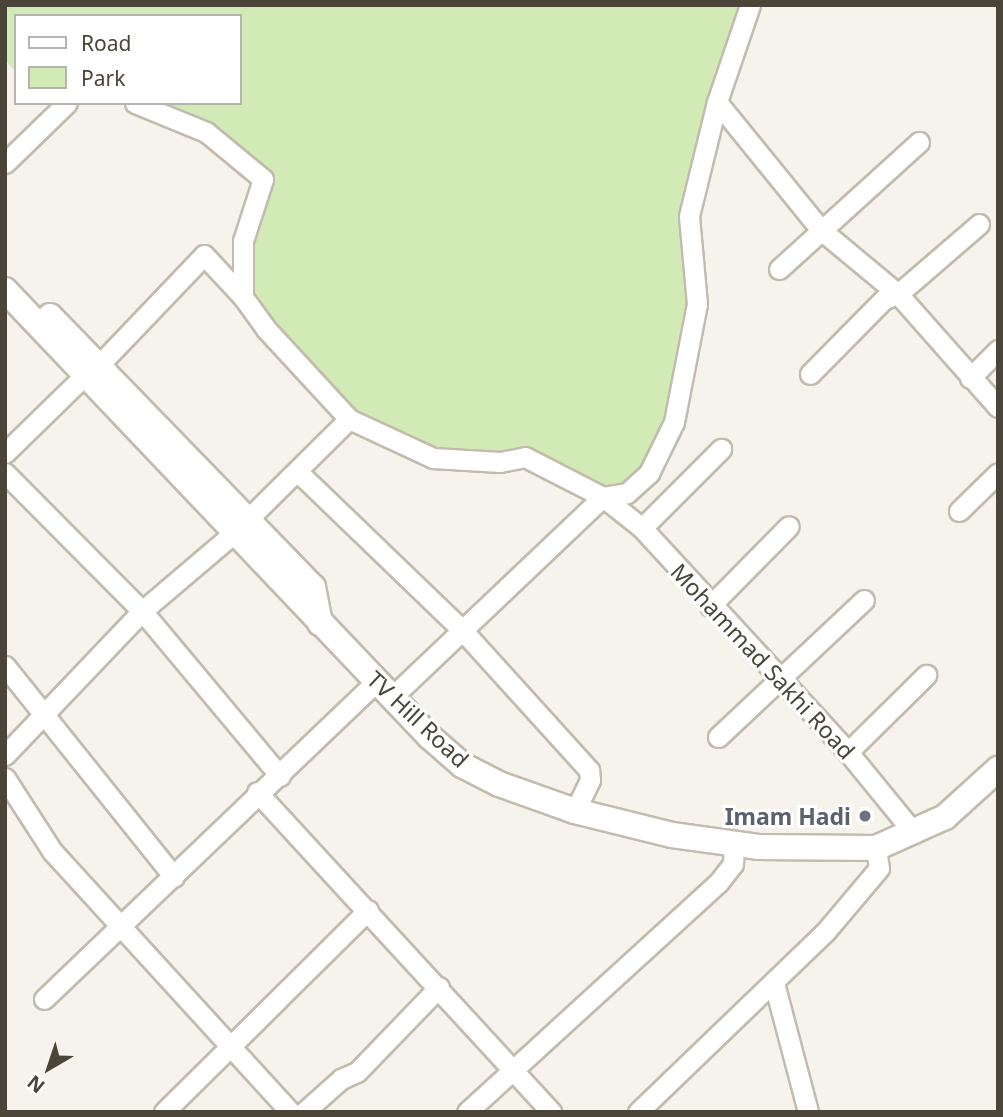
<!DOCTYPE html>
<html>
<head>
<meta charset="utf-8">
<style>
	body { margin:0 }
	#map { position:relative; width:1003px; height:1117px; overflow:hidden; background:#f6f3ec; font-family:"Noto Sans",sans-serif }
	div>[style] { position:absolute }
	.green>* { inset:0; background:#d2eab5 }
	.roads { filter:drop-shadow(2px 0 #c2bbae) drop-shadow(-2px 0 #c2bbae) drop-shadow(0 2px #c2bbae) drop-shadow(0 -2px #c2bbae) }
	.minor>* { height:19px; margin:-9.5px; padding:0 9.5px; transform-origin:9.5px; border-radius:9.5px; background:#fff }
	.tertiary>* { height:24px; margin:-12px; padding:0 12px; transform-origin:12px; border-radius:12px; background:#fff }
	.dots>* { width:19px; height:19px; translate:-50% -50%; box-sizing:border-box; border:4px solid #fff; border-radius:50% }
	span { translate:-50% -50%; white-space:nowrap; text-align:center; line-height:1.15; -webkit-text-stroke:6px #fff; paint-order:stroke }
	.street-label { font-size:23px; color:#4b4439 }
	.worship-label { font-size:23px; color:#5b616d; font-weight:700 }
	.right { translate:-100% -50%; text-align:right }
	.frame { position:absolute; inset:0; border:7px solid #4b4439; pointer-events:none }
	.legend { position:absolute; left:14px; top:14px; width:228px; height:91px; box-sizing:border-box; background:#fff; border:2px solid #b7b4b0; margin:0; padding:9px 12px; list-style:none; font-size:21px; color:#4b4439 }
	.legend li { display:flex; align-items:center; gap:14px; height:35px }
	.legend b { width:35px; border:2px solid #b7b4b0 }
	.north { position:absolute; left:14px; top:1033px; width:70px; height:70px; -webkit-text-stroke:5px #fff; paint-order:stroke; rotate:219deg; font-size:19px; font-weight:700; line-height:28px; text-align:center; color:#4b4439 }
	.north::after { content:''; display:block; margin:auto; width:24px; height:32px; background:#4b4439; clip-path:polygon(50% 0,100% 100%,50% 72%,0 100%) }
</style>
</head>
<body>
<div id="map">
	<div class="green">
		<div style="clip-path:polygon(5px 5px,750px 5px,689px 215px,694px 335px,649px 473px,603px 497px,525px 457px,433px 458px,349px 419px,243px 297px,263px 179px,206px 132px,135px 103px,240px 103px,240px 16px,16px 16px,16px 72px,5px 60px)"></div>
	</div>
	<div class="roads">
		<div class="minor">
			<div style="left:717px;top:102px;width:165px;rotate:50.9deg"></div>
			<div style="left:821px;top:230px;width:100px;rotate:39.7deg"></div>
			<div style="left:898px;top:294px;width:151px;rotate:48.5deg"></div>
			<div style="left:135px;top:103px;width:77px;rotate:22.2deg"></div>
			<div style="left:206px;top:132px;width:74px;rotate:39.5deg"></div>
			<div style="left:263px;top:179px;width:65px;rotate:107.9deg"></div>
			<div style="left:243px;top:241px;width:56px;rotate:90deg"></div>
			<div style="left:243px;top:297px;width:39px;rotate:54deg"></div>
			<div style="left:266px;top:329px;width:122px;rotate:47.3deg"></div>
			<div style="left:349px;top:419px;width:93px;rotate:24.9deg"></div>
			<div style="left:433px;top:458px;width:67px;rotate:3.4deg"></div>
			<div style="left:500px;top:462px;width:25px;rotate:-11deg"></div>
			<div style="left:525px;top:457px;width:88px;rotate:27.1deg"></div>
			<div style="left:603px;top:497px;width:24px;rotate:-9deg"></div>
			<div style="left:627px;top:493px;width:30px;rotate:-42deg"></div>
			<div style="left:649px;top:473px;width:57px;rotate:-63.9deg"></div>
			<div style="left:674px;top:422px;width:120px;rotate:-79deg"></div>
			<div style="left:697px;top:304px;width:88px;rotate:-95.2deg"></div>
			<div style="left:689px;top:216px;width:117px;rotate:-76.2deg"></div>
			<div style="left:717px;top:102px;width:102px;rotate:-71.2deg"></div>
			<div style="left:5px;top:163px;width:86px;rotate:-44.1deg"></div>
			<div style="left:779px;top:269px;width:189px;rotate:-42.2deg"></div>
			<div style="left:99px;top:365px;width:152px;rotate:-46.3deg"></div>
			<div style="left:204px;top:255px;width:57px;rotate:47.1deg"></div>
			<div style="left:810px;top:374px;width:105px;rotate:-45.4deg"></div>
			<div style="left:884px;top:299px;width:15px;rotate:-20deg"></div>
			<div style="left:898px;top:294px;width:107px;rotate:-40.8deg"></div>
			<div style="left:970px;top:378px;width:40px;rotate:-45deg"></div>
			<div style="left:5px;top:453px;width:112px;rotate:-44.3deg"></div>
			<div style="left:298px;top:472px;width:229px;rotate:43.9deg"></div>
			<div style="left:463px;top:631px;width:188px;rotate:47.8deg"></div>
			<div style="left:589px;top:770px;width:10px;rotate:84deg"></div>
			<div style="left:590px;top:780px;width:34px;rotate:116deg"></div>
			<div style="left:5px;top:473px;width:194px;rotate:45.2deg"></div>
			<div style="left:142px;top:611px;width:215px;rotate:50.1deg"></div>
			<div style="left:603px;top:497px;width:50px;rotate:38.5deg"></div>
			<div style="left:642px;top:528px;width:304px;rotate:47.4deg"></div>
			<div style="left:848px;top:752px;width:104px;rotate:50.8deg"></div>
			<div style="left:959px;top:511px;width:54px;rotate:-44.3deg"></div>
			<div style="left:248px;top:519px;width:142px;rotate:-44.7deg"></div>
			<div style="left:642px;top:528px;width:112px;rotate:-45deg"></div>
			<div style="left:710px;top:606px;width:112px;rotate:-45.4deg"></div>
			<div style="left:5px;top:666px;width:270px;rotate:51.3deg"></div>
			<div style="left:392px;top:697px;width:291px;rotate:-43.5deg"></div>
			<div style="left:718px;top:737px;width:200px;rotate:-43.2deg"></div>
			<div style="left:848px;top:752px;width:110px;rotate:-44.6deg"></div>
			<div style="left:5px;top:755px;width:199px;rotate:-46.4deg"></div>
			<div style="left:142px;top:611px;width:121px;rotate:-40.3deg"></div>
			<div style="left:5px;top:778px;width:87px;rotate:57.2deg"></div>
			<div style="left:52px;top:851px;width:353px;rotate:47.6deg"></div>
			<div style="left:257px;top:792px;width:435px;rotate:47.4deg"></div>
			<div style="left:774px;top:983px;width:133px;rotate:75.2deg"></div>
			<div style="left:44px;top:999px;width:459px;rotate:-43.7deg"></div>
			<div style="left:164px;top:1112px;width:287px;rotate:-44.7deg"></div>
			<div style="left:304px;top:1112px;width:50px;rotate:-41.7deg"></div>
			<div style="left:341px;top:1079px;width:17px;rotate:-24deg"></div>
			<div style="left:357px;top:1072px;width:118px;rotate:-46deg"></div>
			<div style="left:467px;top:1112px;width:340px;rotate:-42.4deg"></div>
			<div style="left:718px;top:883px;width:24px;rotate:-52deg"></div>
			<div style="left:733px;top:864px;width:20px;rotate:-87deg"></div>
			<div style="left:638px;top:1112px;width:261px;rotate:-43.9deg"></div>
			<div style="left:826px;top:931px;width:82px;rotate:-49.9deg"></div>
			<div style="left:879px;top:868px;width:20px;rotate:-99deg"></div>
		</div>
		<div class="tertiary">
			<div style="left:5px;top:290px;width:617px;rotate:46.45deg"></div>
			<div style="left:430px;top:737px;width:43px;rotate:41.2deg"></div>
			<div style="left:462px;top:765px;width:42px;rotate:27.2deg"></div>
			<div style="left:499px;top:784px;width:81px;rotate:19.6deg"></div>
			<div style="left:575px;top:811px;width:100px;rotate:13.9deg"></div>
			<div style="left:672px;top:835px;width:87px;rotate:7.9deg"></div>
			<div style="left:758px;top:847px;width:118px;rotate:0.5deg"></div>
			<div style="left:876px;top:848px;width:76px;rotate:-24.2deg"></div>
			<div style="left:945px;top:817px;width:72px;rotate:-42.2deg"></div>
			<div style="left:50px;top:316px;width:378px;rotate:45.9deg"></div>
			<div style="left:313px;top:587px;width:37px;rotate:79deg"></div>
		</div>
	</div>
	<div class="dots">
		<div style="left:865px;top:816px;background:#6b7280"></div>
	</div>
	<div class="street-label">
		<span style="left:763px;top:661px;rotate:47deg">Mohammad Sakhi Road</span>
		<span style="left:418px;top:719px;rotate:43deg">TV Hill Road</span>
	</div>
	<div class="worship-label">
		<span class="right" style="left:851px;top:816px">Imam Hadi</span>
	</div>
	<div class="frame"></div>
	<ul class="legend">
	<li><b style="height:9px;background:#fff"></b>Road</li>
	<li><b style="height:19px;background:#d2eab5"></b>Park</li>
	</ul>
	<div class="north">N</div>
</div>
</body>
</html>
